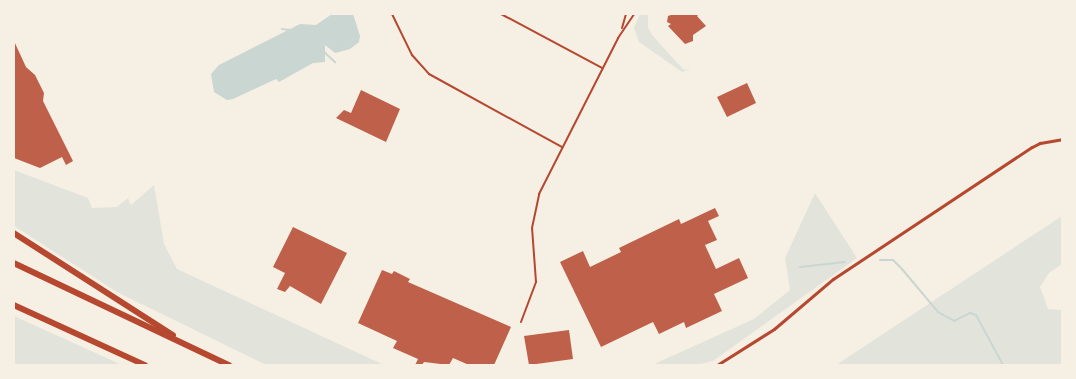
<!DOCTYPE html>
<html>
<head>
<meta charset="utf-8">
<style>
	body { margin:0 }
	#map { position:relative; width:1076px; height:379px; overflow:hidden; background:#f6efe4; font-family:"DM Sans",sans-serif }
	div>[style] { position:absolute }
	.green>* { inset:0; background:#e2e4dc }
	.water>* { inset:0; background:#c9d6d2 }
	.stream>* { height:2px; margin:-1px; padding:0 1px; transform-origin:1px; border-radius:1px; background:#c9d6d2 }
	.building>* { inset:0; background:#bf614a }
	.service>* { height:2px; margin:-1px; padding:0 1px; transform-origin:1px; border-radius:1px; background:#b5482f }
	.minor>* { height:3px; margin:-1.5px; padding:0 1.5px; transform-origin:1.5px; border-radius:1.5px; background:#b5482f }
	.motorway>* { height:5.5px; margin:-2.75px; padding:0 2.75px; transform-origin:2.75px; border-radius:2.75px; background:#b5482f }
	span { translate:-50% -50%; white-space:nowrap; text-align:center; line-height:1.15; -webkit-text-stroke:4.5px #f6efe4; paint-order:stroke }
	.frame { position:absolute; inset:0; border:15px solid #f6efe4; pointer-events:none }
</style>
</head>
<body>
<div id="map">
	<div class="green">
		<div style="clip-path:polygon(640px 14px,648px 14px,648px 27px,652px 35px,684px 70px,691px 69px,682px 72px,639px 42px,634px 28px)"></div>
		<div style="clip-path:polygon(14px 170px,88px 198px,92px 208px,117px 207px,128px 198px,131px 205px,154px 185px,164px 244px,177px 269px,384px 365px,266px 365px,117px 292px,14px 226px)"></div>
		<div style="clip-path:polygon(815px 193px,857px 258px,713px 361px,696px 365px,652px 365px,754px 319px,790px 290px,785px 258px)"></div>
		<div style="clip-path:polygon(1062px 216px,1062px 264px,1049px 273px,1040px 287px,1048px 309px,1062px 310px,1062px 365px,836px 365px)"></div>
		<div style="clip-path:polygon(14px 316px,122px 365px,14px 365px)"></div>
	</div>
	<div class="water">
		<div style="clip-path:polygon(332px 14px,353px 14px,360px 36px,359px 42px,350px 49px,335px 53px,325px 45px,325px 62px,313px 63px,279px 82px,276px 79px,233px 99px,227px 100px,214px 92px,211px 74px,219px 65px,300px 24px,316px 25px)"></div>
	</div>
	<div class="stream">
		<div style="left:282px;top:29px;width:8px;rotate:7deg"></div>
		<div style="left:322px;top:50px;width:18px;rotate:43deg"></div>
		<div style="left:880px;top:260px;width:13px"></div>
		<div style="left:893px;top:260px;width:13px;rotate:45deg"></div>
		<div style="left:902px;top:269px;width:56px;rotate:50.1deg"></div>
		<div style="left:938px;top:312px;width:18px;rotate:29deg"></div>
		<div style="left:954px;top:321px;width:18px;rotate:-27deg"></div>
		<div style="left:970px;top:313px;width:6px;rotate:18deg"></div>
		<div style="left:976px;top:315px;width:57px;rotate:61.6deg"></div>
		<div style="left:800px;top:267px;width:45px;rotate:-6.3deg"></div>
	</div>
	<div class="building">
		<div style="clip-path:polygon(674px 14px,699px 14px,697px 16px,706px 26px,693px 35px,693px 41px,685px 44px,668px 26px,671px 24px,667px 22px,668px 16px)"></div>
		<div style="clip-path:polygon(14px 41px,26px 67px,35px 75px,44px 93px,43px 101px,73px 161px,66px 165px,62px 157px,40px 168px,14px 158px)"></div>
		<div style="clip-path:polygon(747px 83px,756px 103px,727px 117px,717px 97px)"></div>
		<div style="clip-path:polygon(361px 90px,400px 109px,386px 142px,336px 118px,344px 110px,351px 113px)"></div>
		<div style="clip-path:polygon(715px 208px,719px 216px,708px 221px,717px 240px,705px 245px,716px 269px,739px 258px,748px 278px,714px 294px,722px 311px,686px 328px,684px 322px,659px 334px,653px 322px,601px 347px,560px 262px,583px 251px,590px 267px,621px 252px,619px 248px,679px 219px,681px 224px)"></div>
		<div style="clip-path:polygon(293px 227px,347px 253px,321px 304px,290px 286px,285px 292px,277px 289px,285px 273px,273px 267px)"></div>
		<div style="clip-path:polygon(382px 270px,392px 274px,394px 271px,410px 279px,408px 282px,511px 327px,494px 365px,469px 365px,453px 358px,449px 365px,424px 362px,422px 365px,415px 365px,418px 359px,393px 348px,397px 341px,358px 323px)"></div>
		<div style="clip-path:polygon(569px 330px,573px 359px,529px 365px,524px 336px)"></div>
	</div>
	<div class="service">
		<div style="left:392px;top:14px;width:46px;rotate:64deg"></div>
		<div style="left:412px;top:55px;width:25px;rotate:48deg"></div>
		<div style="left:429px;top:74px;width:152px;rotate:28.8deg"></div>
		<div style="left:501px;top:14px;width:115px;rotate:28.1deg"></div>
		<div style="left:622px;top:28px;width:15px;rotate:-74deg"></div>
		<div style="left:521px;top:322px;width:43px;rotate:-69.4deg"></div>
		<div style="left:536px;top:282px;width:54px;rotate:-94.2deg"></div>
		<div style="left:532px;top:228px;width:35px;rotate:-78deg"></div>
		<div style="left:539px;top:194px;width:175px;rotate:-63.1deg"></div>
		<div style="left:618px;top:38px;width:29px;rotate:-56deg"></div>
	</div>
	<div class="minor">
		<div style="left:717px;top:365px;width:67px;rotate:-32.3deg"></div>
		<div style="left:774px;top:329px;width:77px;rotate:-40.3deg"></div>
		<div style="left:833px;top:279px;width:239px;rotate:-33.6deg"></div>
		<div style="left:1032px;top:147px;width:9px;rotate:-27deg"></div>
		<div style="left:1040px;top:143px;width:22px;rotate:-10deg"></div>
	</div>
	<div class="motorway">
		<div style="left:14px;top:233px;width:189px;rotate:32.7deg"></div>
		<div style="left:14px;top:263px;width:238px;rotate:25.4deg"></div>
		<div style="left:14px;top:305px;width:144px;rotate:24.6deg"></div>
	</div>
	<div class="frame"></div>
</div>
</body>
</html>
